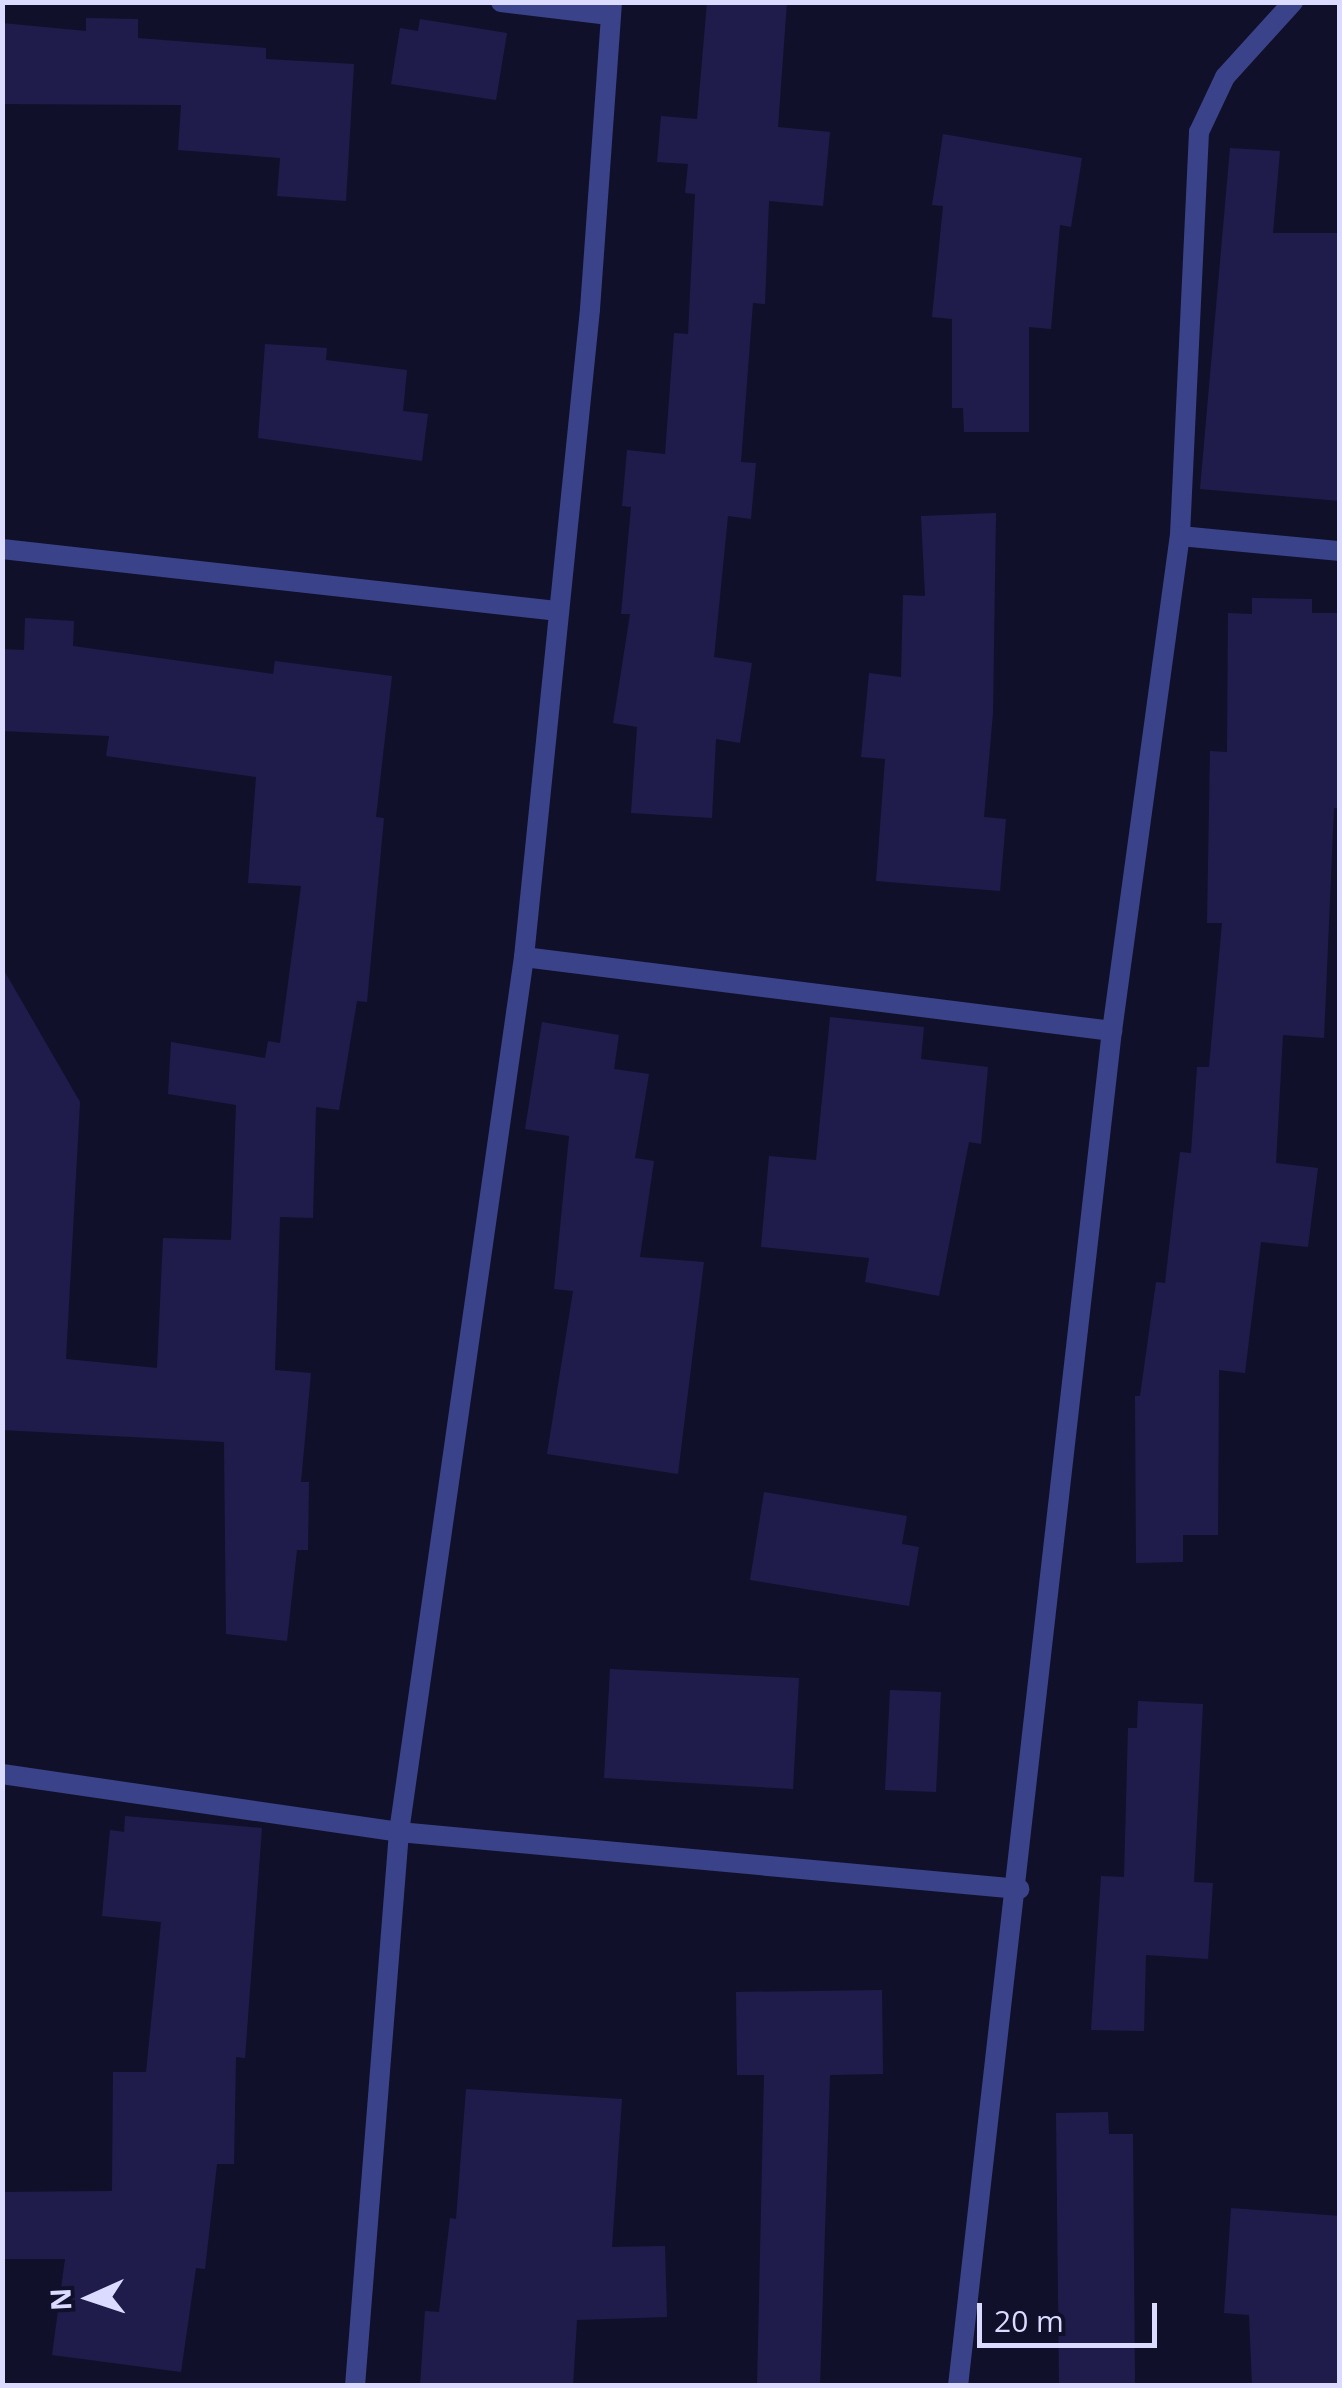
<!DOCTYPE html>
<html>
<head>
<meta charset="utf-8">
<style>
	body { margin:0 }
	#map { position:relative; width:1342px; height:2388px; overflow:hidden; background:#11102a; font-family:"Open Sans",sans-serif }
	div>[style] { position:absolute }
	.building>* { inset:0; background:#1f1c4c }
	.minor>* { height:20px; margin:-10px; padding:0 10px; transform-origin:10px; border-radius:10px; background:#3a438a }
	span { translate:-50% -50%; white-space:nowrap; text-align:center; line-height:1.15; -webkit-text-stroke:8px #11102a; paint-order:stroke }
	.frame { position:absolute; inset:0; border:5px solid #dadbff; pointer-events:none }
	.north { position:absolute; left:40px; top:2248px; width:100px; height:100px; -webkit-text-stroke:8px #11102a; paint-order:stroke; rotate:267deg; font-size:28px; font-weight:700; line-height:40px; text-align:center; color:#dadbff }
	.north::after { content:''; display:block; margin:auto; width:35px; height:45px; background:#dadbff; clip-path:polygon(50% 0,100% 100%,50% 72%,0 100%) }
	.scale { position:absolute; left:977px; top:2303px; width:180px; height:45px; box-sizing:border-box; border:5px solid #dadbff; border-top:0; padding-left:12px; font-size:30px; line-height:35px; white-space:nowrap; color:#dadbff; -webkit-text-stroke:8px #11102a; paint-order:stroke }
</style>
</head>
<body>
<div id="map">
	<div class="building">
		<div style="clip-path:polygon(707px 2px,787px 2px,778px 127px,830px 132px,823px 206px,769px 201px,765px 304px,753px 303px,741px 462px,756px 463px,751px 519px,728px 516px,714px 657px,752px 663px,740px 743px,716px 739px,712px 818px,631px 813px,637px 727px,613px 723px,630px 614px,621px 614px,631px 507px,622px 506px,627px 450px,665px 454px,674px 333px,688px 334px,695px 194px,685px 193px,688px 164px,657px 162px,661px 116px,697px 119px)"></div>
		<div style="clip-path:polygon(86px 18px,138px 19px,138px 38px,266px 48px,266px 59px,354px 64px,346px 201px,277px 196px,280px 158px,178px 150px,181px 105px,2px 104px,2px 23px,86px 31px)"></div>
		<div style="clip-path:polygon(420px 19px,507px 33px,496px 100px,391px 84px,400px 28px,418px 31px)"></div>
		<div style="clip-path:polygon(943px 134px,1082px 158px,1071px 227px,1060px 225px,1051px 329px,1029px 327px,1029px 432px,964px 432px,963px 408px,952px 408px,952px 319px,932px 317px,943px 206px,932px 205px)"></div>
		<div style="clip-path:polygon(1230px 148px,1280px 151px,1273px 233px,1340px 233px,1340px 501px,1200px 489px)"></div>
		<div style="clip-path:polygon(265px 344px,327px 348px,326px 360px,407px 370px,403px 411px,428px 414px,422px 461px,258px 438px)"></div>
		<div style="clip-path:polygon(996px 513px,993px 713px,984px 817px,1006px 819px,1000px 891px,876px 881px,885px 759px,861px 757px,869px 673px,901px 677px,903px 595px,925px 596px,921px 516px)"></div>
		<div style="clip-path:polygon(1252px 598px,1312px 599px,1312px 613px,1340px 613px,1340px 808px,1334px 808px,1324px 1038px,1283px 1035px,1276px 1163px,1318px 1168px,1308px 1247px,1261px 1242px,1245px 1373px,1219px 1370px,1218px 1535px,1183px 1535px,1183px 1562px,1136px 1563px,1135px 1396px,1140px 1396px,1156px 1282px,1165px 1283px,1180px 1152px,1191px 1153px,1197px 1067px,1209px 1067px,1222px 923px,1207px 923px,1210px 751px,1227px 752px,1228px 613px,1252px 614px)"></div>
		<div style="clip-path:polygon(25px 618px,74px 621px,73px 646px,273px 674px,275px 661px,392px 676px,376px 817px,384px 818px,367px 1002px,357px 1001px,339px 1110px,316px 1107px,313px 1218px,280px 1217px,275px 1370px,311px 1373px,301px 1482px,309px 1482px,308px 1550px,297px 1550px,287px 1641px,226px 1634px,224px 1442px,2px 1430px,2px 967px,80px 1102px,66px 1359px,157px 1368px,163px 1238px,231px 1240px,236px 1105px,168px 1094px,171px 1042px,265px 1058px,268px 1041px,280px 1043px,301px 886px,248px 883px,256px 777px,106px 756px,109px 736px,2px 731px,2px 649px,24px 650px)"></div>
		<div style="clip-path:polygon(830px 1017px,924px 1027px,921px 1059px,988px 1067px,981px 1144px,969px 1142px,939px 1296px,865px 1282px,869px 1258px,761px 1247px,769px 1156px,816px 1160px)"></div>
		<div style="clip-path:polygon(542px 1022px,619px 1035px,614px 1069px,649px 1074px,635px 1158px,654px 1161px,640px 1257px,704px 1262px,678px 1474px,547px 1454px,573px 1291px,554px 1289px,569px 1136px,525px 1129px)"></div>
		<div style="clip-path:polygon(764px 1492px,907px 1516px,902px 1544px,919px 1547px,909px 1606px,750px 1580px)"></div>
		<div style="clip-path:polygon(610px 1669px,799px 1678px,793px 1789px,604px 1778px)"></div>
		<div style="clip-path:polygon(890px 1690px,941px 1692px,936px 1792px,885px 1790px)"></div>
		<div style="clip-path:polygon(1138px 1701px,1203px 1704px,1194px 1882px,1213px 1883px,1208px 1959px,1146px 1955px,1144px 2031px,1091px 2030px,1101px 1876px,1124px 1877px,1128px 1728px,1137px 1728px)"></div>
		<div style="clip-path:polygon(125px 1816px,262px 1828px,245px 2058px,236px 2057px,234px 2164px,217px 2164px,205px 2269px,196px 2268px,181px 2372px,52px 2355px,65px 2259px,2px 2259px,2px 2192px,112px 2191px,113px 2072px,146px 2072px,161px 1922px,102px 1916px,110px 1830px,124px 1832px)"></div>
		<div style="clip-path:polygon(882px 1990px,883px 2074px,830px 2075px,820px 2386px,757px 2386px,764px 2075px,737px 2075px,736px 1992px)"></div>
		<div style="clip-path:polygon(466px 2089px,622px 2099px,612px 2247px,665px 2246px,667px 2317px,577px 2320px,573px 2386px,420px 2386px,425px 2311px,439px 2312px,450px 2218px,456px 2219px)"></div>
		<div style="clip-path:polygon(1108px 2112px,1109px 2134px,1133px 2134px,1135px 2386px,1059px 2386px,1056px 2113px)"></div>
		<div style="clip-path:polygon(1231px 2208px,1340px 2216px,1340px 2386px,1252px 2386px,1249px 2315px,1224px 2313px)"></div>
	</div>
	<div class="minor">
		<div style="left:501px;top:2px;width:109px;rotate:6.9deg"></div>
		<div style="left:1293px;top:2px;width:101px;rotate:132.2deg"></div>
		<div style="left:1225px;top:77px;width:61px;rotate:115.3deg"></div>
		<div style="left:1199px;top:132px;width:404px;rotate:92.7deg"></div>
		<div style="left:1180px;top:536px;width:161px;rotate:5.4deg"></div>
		<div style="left:2px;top:549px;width:558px;rotate:6.37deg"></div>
		<div style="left:524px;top:957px;width:593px;rotate:7.17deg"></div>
		<div style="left:2px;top:1774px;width:401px;rotate:8.3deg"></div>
		<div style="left:399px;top:1832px;width:623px;rotate:5.25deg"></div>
		<div style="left:355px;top:2386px;width:556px;rotate:-85.46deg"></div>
		<div style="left:399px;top:1832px;width:884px;rotate:-81.87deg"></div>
		<div style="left:524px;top:957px;width:651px;rotate:-84.18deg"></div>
		<div style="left:590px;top:309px;width:308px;rotate:-85.9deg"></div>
		<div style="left:958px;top:2386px;width:1364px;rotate:-83.52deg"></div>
		<div style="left:1112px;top:1031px;width:500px;rotate:-82.2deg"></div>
	</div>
	<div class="frame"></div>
	<div class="north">N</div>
	<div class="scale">20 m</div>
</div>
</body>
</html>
